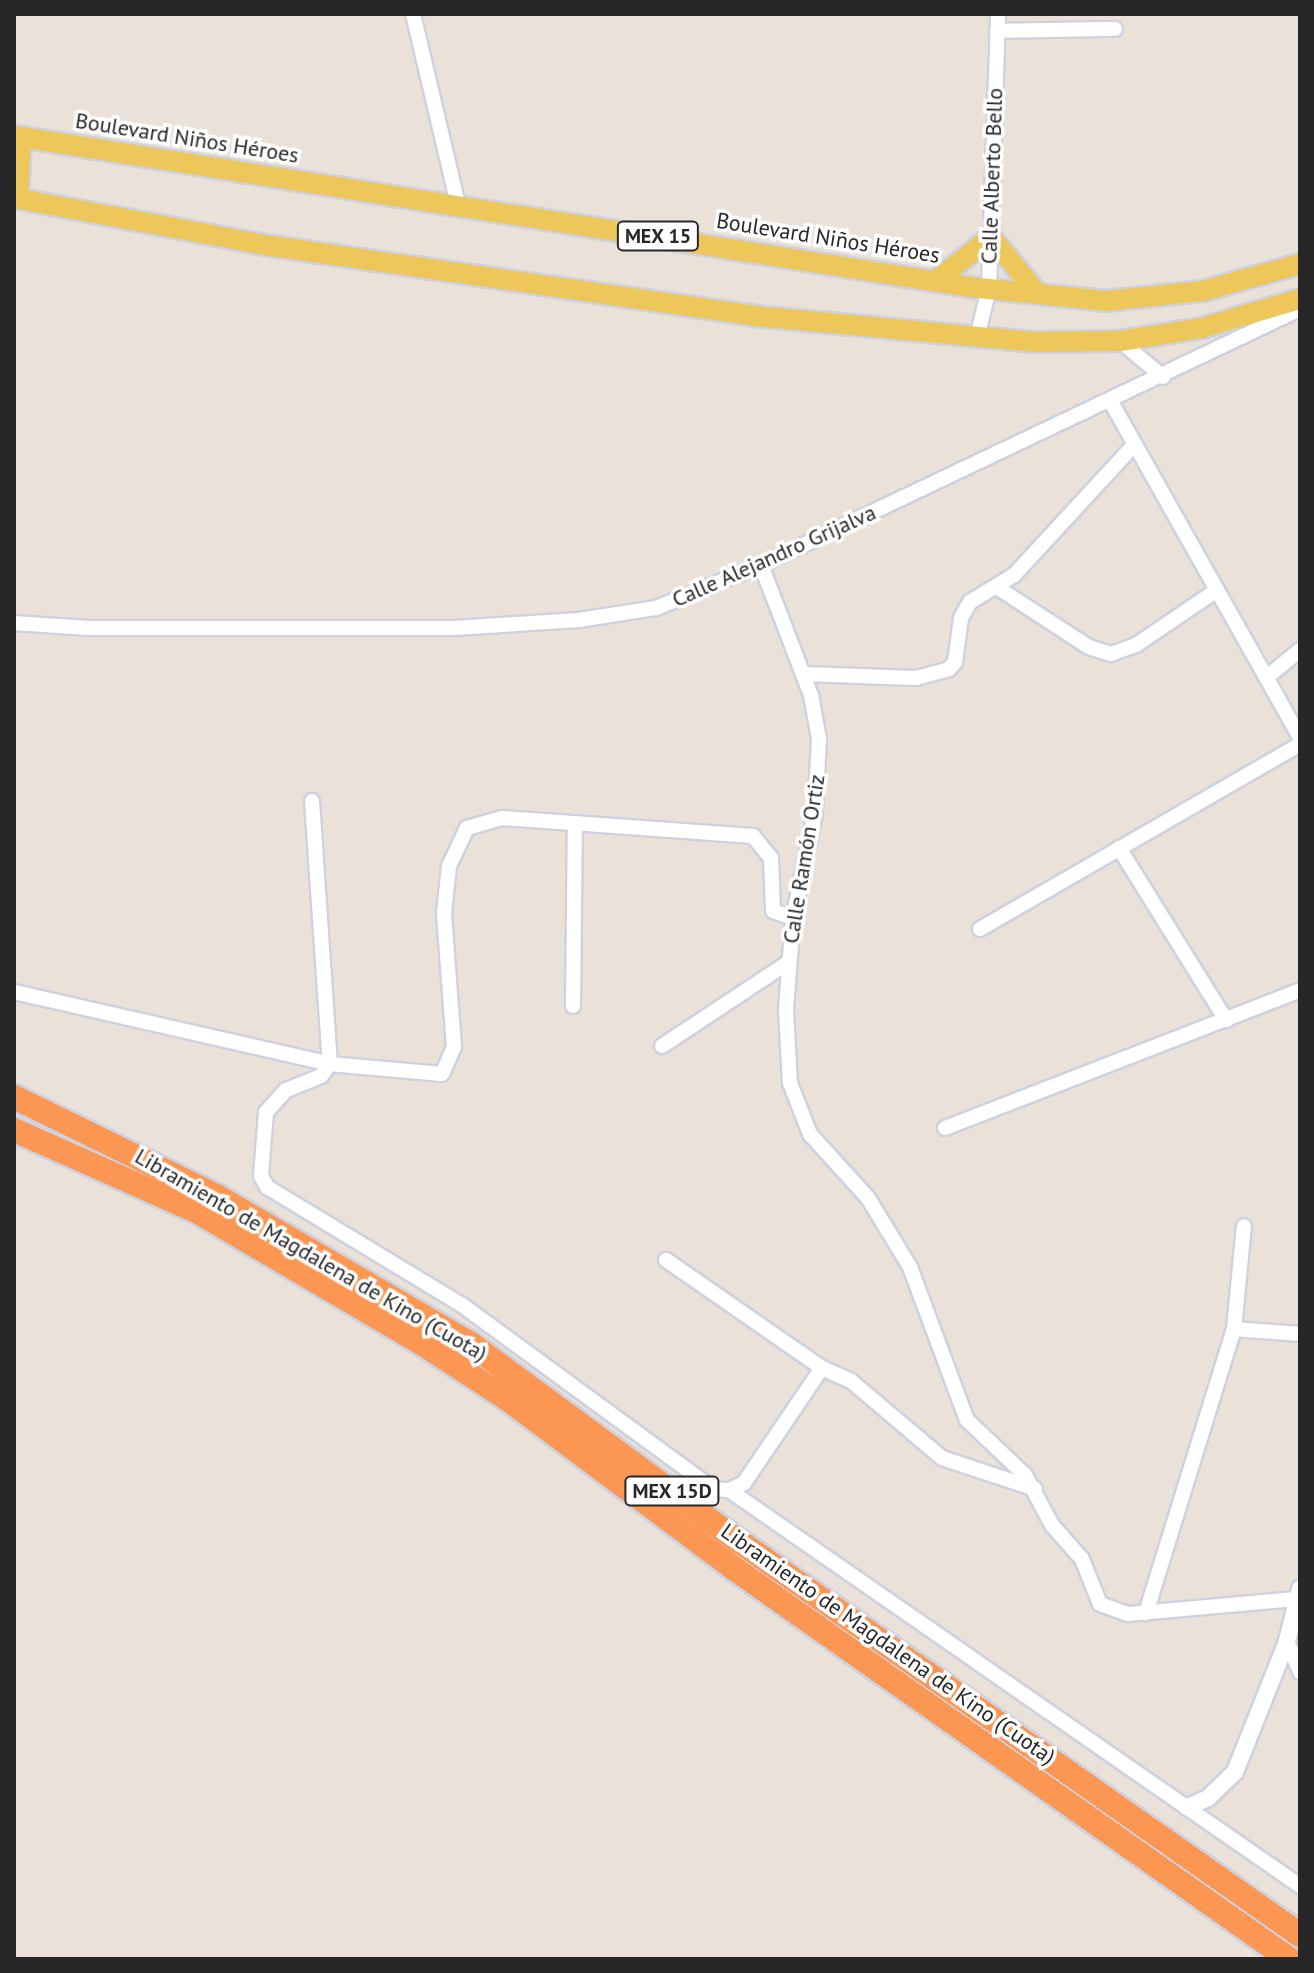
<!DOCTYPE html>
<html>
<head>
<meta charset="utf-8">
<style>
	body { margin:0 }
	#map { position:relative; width:1314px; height:1973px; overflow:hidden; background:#eae2d8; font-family:"PT Sans",sans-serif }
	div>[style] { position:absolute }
	.roads { filter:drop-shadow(2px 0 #ced2e0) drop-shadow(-2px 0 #ced2e0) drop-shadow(0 2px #ced2e0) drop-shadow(0 -2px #ced2e0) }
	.minor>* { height:14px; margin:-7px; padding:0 7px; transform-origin:7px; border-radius:7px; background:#fff }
	.tertiary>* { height:16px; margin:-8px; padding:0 8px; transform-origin:8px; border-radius:8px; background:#fff }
	.primary>* { height:20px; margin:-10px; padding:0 10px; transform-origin:10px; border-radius:10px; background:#edc75a }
	.motorway>* { height:24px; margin:-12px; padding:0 12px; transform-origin:12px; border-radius:12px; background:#fb9753 }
	span { translate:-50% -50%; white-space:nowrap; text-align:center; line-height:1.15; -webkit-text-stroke:7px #fff; paint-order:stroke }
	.shield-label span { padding:2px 6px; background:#fff; border:2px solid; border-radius:6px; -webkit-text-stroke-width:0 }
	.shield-label { font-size:20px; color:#272727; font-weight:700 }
	.street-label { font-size:22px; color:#272727 }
	.frame { position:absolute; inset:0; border:16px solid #272727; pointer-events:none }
</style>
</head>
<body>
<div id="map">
	<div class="roads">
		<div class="minor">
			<div style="left:413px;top:14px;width:195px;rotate:76.7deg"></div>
			<div style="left:997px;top:31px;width:118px;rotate:-1deg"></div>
			<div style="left:977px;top:337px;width:49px;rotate:-76deg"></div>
			<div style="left:989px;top:289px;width:275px;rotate:-88.1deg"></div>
			<div style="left:1120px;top:341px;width:56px;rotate:39.9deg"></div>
			<div style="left:1111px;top:402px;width:386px;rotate:60.6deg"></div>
			<div style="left:761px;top:565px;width:139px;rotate:69deg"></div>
			<div style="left:811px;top:695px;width:45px;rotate:79.7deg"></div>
			<div style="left:819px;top:739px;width:75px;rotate:93.1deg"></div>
			<div style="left:815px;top:814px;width:106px;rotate:101.9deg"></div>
			<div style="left:793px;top:918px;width:92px;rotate:94.4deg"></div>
			<div style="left:786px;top:1010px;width:73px;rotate:86.9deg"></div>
			<div style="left:790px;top:1083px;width:55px;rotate:68.6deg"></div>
			<div style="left:810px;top:1134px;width:86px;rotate:47.8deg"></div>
			<div style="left:868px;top:1198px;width:81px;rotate:58.7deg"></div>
			<div style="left:910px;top:1267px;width:163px;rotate:69.6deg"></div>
			<div style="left:967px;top:1420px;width:80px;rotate:43.5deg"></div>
			<div style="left:1025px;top:1475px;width:57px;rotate:61.6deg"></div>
			<div style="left:1052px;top:1525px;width:45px;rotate:48.6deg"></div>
			<div style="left:1082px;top:1559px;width:48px;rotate:68.2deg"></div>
			<div style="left:1100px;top:1604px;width:30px;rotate:20deg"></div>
			<div style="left:1128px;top:1614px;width:170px;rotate:-5.1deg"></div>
			<div style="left:998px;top:588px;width:108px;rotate:33deg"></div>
			<div style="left:1089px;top:647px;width:23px;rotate:18deg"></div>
			<div style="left:1111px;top:654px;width:27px;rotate:-20deg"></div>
			<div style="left:1136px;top:645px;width:98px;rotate:-34.2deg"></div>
			<div style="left:14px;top:623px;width:75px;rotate:3.8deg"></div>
			<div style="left:89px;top:628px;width:365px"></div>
			<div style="left:454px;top:628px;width:125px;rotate:-3.7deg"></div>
			<div style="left:579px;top:620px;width:78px;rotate:-8.9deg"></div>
			<div style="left:656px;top:608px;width:113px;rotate:-22.3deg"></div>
			<div style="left:761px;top:565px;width:597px;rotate:-25.41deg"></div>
			<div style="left:803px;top:674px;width:113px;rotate:2deg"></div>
			<div style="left:916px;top:678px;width:34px;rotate:-15deg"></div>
			<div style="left:949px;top:669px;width:9px;rotate:-49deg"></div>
			<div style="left:955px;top:662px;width:44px;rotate:-82.2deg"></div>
			<div style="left:961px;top:618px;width:18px;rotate:-61deg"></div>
			<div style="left:970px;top:602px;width:52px;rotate:-31.5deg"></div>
			<div style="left:1014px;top:575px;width:174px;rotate:-47.3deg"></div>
			<div style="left:1267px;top:677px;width:43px;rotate:-39.3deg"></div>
			<div style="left:312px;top:801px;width:264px;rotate:86.1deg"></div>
			<div style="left:330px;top:1064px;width:15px;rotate:127deg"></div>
			<div style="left:321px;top:1076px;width:38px;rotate:158deg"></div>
			<div style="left:286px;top:1090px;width:30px;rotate:132deg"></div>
			<div style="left:266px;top:1112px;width:64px;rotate:94.5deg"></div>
			<div style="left:261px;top:1176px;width:13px;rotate:61deg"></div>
			<div style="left:267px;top:1187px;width:228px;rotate:31.2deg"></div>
			<div style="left:462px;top:1305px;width:311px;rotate:36.2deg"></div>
			<div style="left:713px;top:1489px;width:16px;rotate:4deg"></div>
			<div style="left:729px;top:1490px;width:17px;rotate:-25deg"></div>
			<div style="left:744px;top:1483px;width:139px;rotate:-55.9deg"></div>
			<div style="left:822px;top:1368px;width:190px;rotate:-145.3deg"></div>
			<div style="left:1119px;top:848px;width:203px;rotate:58.1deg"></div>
			<div style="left:980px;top:929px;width:370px;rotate:-30deg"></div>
			<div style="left:14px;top:992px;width:324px;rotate:12.8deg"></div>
			<div style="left:330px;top:1064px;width:112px;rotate:5.1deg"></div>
			<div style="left:442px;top:1074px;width:30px;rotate:-66deg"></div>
			<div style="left:454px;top:1047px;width:134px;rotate:-94.3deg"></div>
			<div style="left:444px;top:913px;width:47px;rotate:-83.9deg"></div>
			<div style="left:449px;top:866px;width:42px;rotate:-64.7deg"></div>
			<div style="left:467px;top:828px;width:37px;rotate:-16deg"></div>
			<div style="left:503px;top:818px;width:251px;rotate:4.1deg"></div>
			<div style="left:753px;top:836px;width:28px;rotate:51deg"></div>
			<div style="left:771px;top:858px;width:53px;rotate:87.8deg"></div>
			<div style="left:773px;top:911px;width:21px;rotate:19deg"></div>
			<div style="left:573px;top:1006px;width:183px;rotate:-89.4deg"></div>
			<div style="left:662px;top:1046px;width:152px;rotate:-33.5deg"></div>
			<div style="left:945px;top:1128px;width:381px;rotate:-21.2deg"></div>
			<div style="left:1234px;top:1329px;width:103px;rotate:-84.5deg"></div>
			<div style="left:822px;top:1368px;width:32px;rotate:24deg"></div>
			<div style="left:851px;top:1381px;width:119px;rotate:40.2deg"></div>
			<div style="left:942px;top:1458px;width:98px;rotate:18.4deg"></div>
			<div style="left:729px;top:1490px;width:695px;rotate:34.74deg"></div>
			<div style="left:1146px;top:1613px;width:297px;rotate:-72.8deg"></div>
			<div style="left:1234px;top:1329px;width:66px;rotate:4.3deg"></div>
			<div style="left:1287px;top:1641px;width:34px;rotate:67deg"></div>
		</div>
		<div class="tertiary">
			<div style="left:1187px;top:1807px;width:23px;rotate:-23deg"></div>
			<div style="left:1208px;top:1798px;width:37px;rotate:-44deg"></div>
			<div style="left:1235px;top:1772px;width:141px;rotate:-68.3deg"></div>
			<div style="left:1287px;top:1641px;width:54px;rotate:-76deg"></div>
		</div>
		<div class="primary">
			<div style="left:14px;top:136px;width:967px;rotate:8.98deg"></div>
			<div style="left:969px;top:287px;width:138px;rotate:5.8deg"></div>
			<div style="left:1106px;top:301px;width:98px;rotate:-5.9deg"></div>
			<div style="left:1203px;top:291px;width:101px;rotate:-15.6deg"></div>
			<div style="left:14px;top:198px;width:261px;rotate:10.6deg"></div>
			<div style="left:271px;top:246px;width:488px;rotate:8.2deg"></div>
			<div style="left:754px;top:316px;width:280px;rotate:5.3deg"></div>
			<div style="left:1033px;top:342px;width:87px;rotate:-0.7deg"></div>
			<div style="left:1120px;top:341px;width:83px;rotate:-9deg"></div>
			<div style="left:1202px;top:328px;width:102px;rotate:-16.5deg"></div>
			<div style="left:18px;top:198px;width:61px;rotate:-87.2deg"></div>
			<div style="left:937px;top:280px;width:69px;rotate:-38.5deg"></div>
			<div style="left:991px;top:237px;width:72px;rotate:50.6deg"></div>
		</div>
		<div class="motorway">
			<div style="left:14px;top:1097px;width:227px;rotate:26.1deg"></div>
			<div style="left:218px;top:1197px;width:293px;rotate:30.2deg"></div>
			<div style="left:471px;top:1344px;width:334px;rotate:36.4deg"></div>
			<div style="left:740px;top:1542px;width:684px;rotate:35.06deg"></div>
			<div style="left:14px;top:1130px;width:201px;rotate:24deg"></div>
			<div style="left:198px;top:1212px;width:257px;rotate:30.4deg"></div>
			<div style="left:420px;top:1342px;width:106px;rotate:33.1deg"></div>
			<div style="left:509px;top:1400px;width:279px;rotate:36.8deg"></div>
			<div style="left:732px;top:1567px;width:681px;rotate:35.14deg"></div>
		</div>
	</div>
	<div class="shield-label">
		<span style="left:658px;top:236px">MEX 15</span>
		<span style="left:672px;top:1491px">MEX 15D</span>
	</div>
	<div class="street-label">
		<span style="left:187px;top:138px;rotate:9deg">Boulevard Niños Héroes</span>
		<span style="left:992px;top:176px;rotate:-88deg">Calle Alberto Bello</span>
		<span style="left:828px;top:238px;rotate:9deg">Boulevard Niños Héroes</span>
		<span style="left:774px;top:556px;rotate:-24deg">Calle Alejandro Grijalva</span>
		<span style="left:804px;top:859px;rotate:-81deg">Calle Ramón Ortiz</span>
		<span style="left:311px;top:1255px;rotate:30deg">Libramiento de Magdalena de Kino (Cuota)</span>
		<span style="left:888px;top:1644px;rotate:35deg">Libramiento de Magdalena de Kino (Cuota)</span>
	</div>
	<div class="frame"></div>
</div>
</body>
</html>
